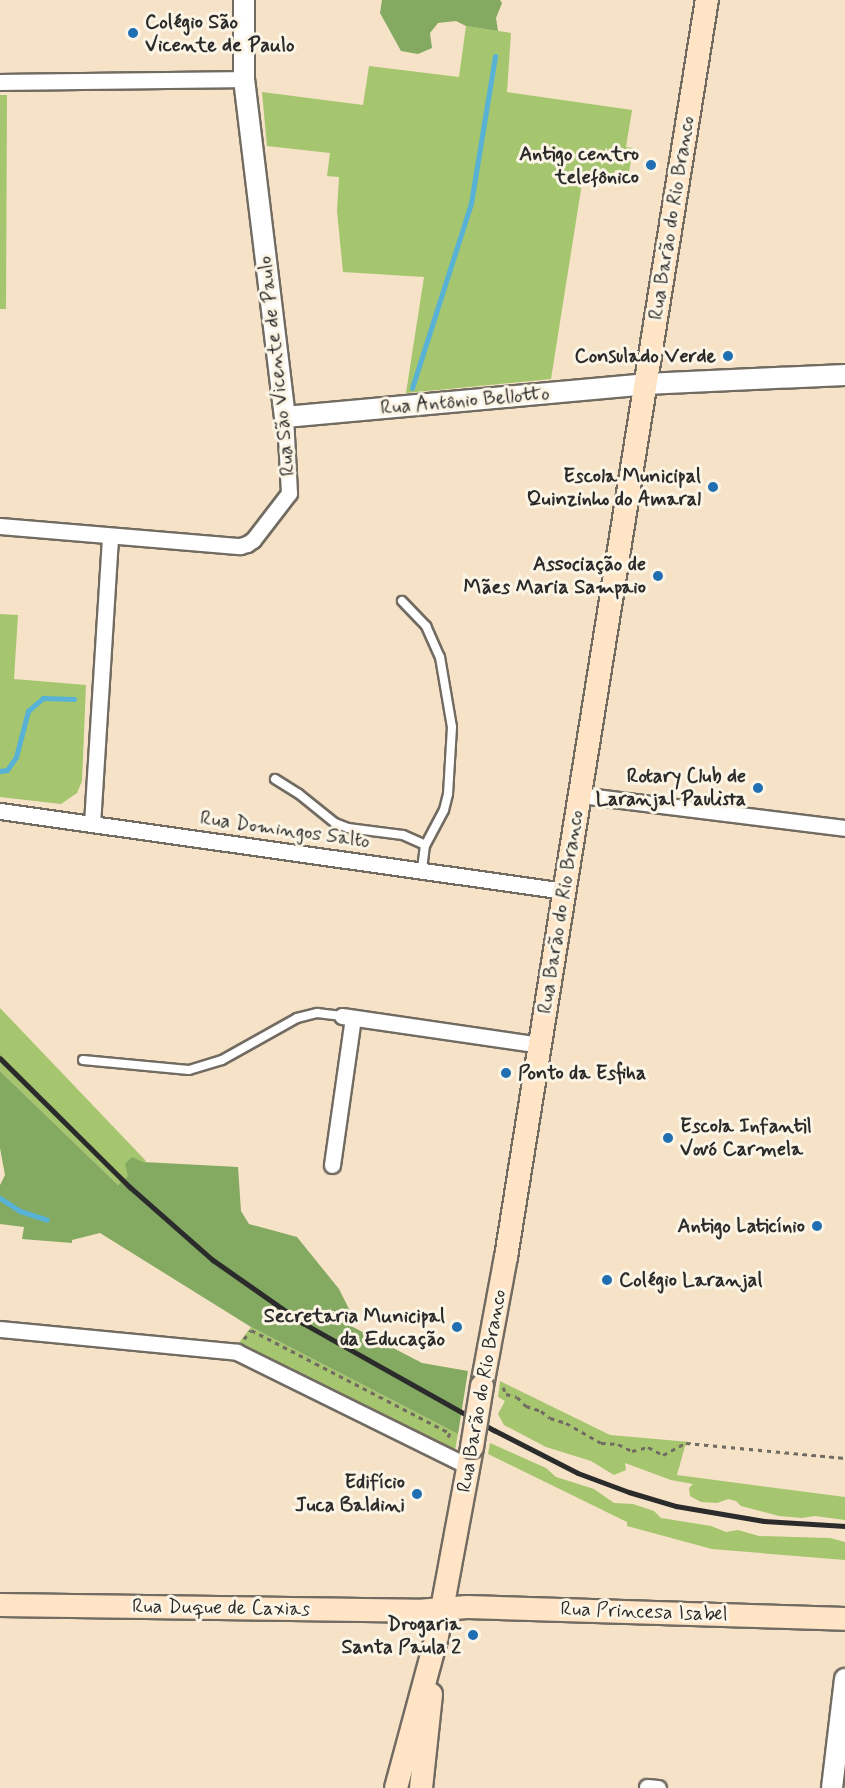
<!DOCTYPE html>
<html>
<head>
<meta charset="utf-8">
<style>
	body { margin:0 }
	#map { position:relative; width:845px; height:1788px; overflow:hidden; background:#f5e2c7; font-family:Mynerve,sans-serif }
	div>[style] { position:absolute }
	.green>* { inset:0; background:#a5c56e }
	.forest>* { inset:0; background:#84aa61 }
	.stream>* { height:5px; margin:-2.5px; padding:0 2.5px; transform-origin:2.5px; border-radius:2.5px; background:#57b2d5 }
	.path>* { height:3px; margin-top:-1.5px; transform-origin:0; background:repeating-linear-gradient(90deg,#726b62 0 4.5px,transparent 0 9px) }
	.roads { filter:drop-shadow(2px 0 #726b62) drop-shadow(-2px 0 #726b62) drop-shadow(0 2px #726b62) drop-shadow(0 -2px #726b62) }
	.service>* { height:8px; margin:-4px; padding:0 4px; transform-origin:4px; border-radius:4px; background:#fff }
	.minor>* { height:15px; margin:-7.5px; padding:0 7.5px; transform-origin:7.5px; border-radius:7.5px; background:#fff }
	.tertiary>* { height:20px; margin:-10px; padding:0 10px; transform-origin:10px; border-radius:10px; background:#fff }
	.secondary>* { height:22px; margin:-11px; padding:0 11px; transform-origin:11px; border-radius:11px; background:#ffe4c6 }
	.rail>* { height:4.5px; margin:-2.25px; padding:0 2.25px; transform-origin:2.25px; border-radius:2.25px; background:#2b2b2b }
	.bridges { filter:drop-shadow(2px 0 #726b62) drop-shadow(-2px 0 #726b62) drop-shadow(0 2px #726b62) drop-shadow(0 -2px #726b62) }
	.secondary-bridge>* { height:22px; margin:-11px; padding:0 11px; transform-origin:11px; border-radius:11px; background:#ffe4c6 }
	.dots>* { width:16px; height:16px; translate:-50% -50%; box-sizing:border-box; border:3px solid #fcf5e5; border-radius:50% }
	span { translate:-50% -50%; white-space:nowrap; text-align:center; line-height:1.15; -webkit-text-stroke:6px #fcf5e5; paint-order:stroke }
	.poi-label { font-size:20px; color:#2b2b2b; font-weight:700 }
	.left { translate:0 -50%; text-align:left }
	.right { translate:-100% -50%; text-align:right }
	.street-label { font-size:20px; color:#2b2b2b }
</style>
</head>
<body>
<div id="map">
	<div class="green">
		<div style="clip-path:polygon(466px 26px,511px 33px,507px 92px,632px 110px,626px 147px,633px 148px,629px 172px,615px 170px,613px 181px,583px 177px,551px 379px,406px 393px,424px 277px,343px 272px,337px 211px,339px 177px,327px 176px,330px 153px,267px 146px,262px 92px,363px 105px,369px 66px,459px 77px)"></div>
		<div style="clip-path:polygon(0 95px,7px 95px,6px 309px,0 309px)"></div>
		<div style="clip-path:polygon(0 614px,18px 615px,14px 679px,86px 685px,82px 781px,77px 793px,61px 804px,0 797px)"></div>
		<div style="clip-path:polygon(0 1008px,146px 1161px,118px 1185px,0 1071px)"></div>
		<div style="clip-path:polygon(251px 1327px,458px 1434px,455px 1450px,238px 1344px)"></div>
		<div style="clip-path:polygon(500px 1381px,610px 1435px,690px 1442px,685px 1446px,677px 1475px,845px 1497px,845px 1520px,815px 1516px,802px 1518px,779px 1516px,741px 1506px,736px 1501px,728px 1499px,717px 1503px,701px 1502px,690px 1496px,689px 1488px,693px 1484px,671px 1480px,625px 1463px,626px 1470px,614px 1475px,591px 1461px,546px 1447px,504px 1425px,498px 1414px,505px 1401px,498px 1397px)"></div>
		<div style="clip-path:polygon(490px 1443px,546px 1468px,556px 1477px,594px 1489px,614px 1503px,633px 1504px,654px 1511px,661px 1518px,711px 1526px,726px 1532px,738px 1530px,759px 1536px,830px 1538px,845px 1542px,845px 1560px,712px 1549px,627px 1526px,627px 1522px,488px 1454px)"></div>
	</div>
	<div class="forest">
		<div style="clip-path:polygon(382px 0,500px 0,502px 3px,496px 18px,498px 31px,466px 26px,456px 21px,438px 23px,430px 33px,432px 48px,418px 54px,401px 51px,380px 13px)"></div>
		<div style="clip-path:polygon(0 1071px,118px 1185px,128px 1176px,125px 1164px,132px 1157px,143px 1162px,238px 1167px,241px 1211px,249px 1224px,297px 1237px,339px 1289px,351px 1313px,349px 1325px,422px 1363px,468px 1371px,458px 1434px,251px 1327px,100px 1233px,72px 1240px,72px 1243px,22px 1239px,24px 1227px,0 1224px,0 1185px,5px 1175px,0 1148px)"></div>
	</div>
	<div class="stream">
		<div style="left:412px;top:388px;width:194px;rotate:-72.3deg"></div>
		<div style="left:471px;top:203px;width:149px;rotate:-80.7deg"></div>
		<div style="left:0;top:771px;width:7px;rotate:-8deg"></div>
		<div style="left:7px;top:770px;width:16px;rotate:-55deg"></div>
		<div style="left:16px;top:757px;width:48px;rotate:-75.4deg"></div>
		<div style="left:28px;top:711px;width:20px;rotate:-41deg"></div>
		<div style="left:43px;top:698px;width:31px;rotate:2deg"></div>
		<div style="left:0;top:1198px;width:24px;rotate:33deg"></div>
		<div style="left:20px;top:1211px;width:28px;rotate:18deg"></div>
	</div>
	<div class="path">
		<div style="left:244px;top:1339px;width:11px;rotate:-52deg"></div>
		<div style="left:251px;top:1330px;width:224px;rotate:27.4deg"></div>
		<div style="left:450px;top:1433px;width:7px;rotate:117deg"></div>
		<div style="left:503px;top:1387px;width:8px;rotate:67deg"></div>
		<div style="left:506px;top:1394px;width:11px;rotate:15deg"></div>
		<div style="left:517px;top:1397px;width:13px;rotate:45deg"></div>
		<div style="left:526px;top:1406px;width:16px;rotate:18deg"></div>
		<div style="left:541px;top:1411px;width:11px;rotate:38deg"></div>
		<div style="left:550px;top:1418px;width:17px;rotate:17deg"></div>
		<div style="left:566px;top:1423px;width:40px;rotate:29.7deg"></div>
		<div style="left:601px;top:1443px;width:17px;rotate:3deg"></div>
		<div style="left:618px;top:1444px;width:16px;rotate:27deg"></div>
		<div style="left:632px;top:1451px;width:16px;rotate:-14deg"></div>
		<div style="left:648px;top:1447px;width:17px;rotate:28deg"></div>
		<div style="left:663px;top:1455px;width:26px;rotate:-28deg"></div>
		<div style="left:686px;top:1443px;width:160px;rotate:5.4deg"></div>
	</div>
	<div class="roads">
		<div class="service">
			<div style="left:402px;top:601px;width:35px;rotate:46deg"></div>
			<div style="left:426px;top:626px;width:34px;rotate:66deg"></div>
			<div style="left:440px;top:657px;width:71px;rotate:80.3deg"></div>
			<div style="left:452px;top:727px;width:67px;rotate:93.4deg"></div>
			<div style="left:448px;top:794px;width:16px;rotate:104deg"></div>
			<div style="left:444px;top:810px;width:40px;rotate:118deg"></div>
			<div style="left:425px;top:845px;width:26px;rotate:97deg"></div>
			<div style="left:275px;top:779px;width:28px;rotate:32deg"></div>
			<div style="left:299px;top:794px;width:46px;rotate:38.9deg"></div>
			<div style="left:335px;top:823px;width:14px;rotate:21deg"></div>
			<div style="left:348px;top:828px;width:55px;rotate:7.3deg"></div>
			<div style="left:403px;top:835px;width:24px;rotate:24deg"></div>
			<div style="left:83px;top:1060px;width:106px;rotate:5.4deg"></div>
			<div style="left:189px;top:1070px;width:34px;rotate:-17deg"></div>
			<div style="left:222px;top:1060px;width:86px;rotate:-29.2deg"></div>
			<div style="left:297px;top:1018px;width:21px;rotate:-14deg"></div>
			<div style="left:317px;top:1013px;width:25px;rotate:7deg"></div>
		</div>
		<div class="minor">
			<div style="left:0;top:82px;width:244px;rotate:-0.7deg"></div>
			<div style="left:0;top:526px;width:241px;rotate:4.8deg"></div>
			<div style="left:240px;top:546px;width:7px;rotate:-16deg"></div>
			<div style="left:247px;top:544px;width:7px;rotate:-34deg"></div>
			<div style="left:253px;top:540px;width:59px;rotate:-52.5deg"></div>
			<div style="left:289px;top:493px;width:76px;rotate:-93deg"></div>
			<div style="left:580px;top:795px;width:267px;rotate:7.1deg"></div>
			<div style="left:0;top:811px;width:571px;rotate:8.06deg"></div>
			<div style="left:92px;top:824px;width:288px;rotate:-86.4deg"></div>
			<div style="left:342px;top:1016px;width:200px;rotate:8.3deg"></div>
			<div style="left:332px;top:1165px;width:148px;rotate:-81.9deg"></div>
			<div style="left:0;top:1329px;width:238px;rotate:5.5deg"></div>
			<div style="left:237px;top:1352px;width:258px;rotate:26.3deg"></div>
			<div style="left:647px;top:1787px;width:11px;rotate:5deg"></div>
		</div>
		<div class="tertiary">
			<div style="left:244px;top:0;width:79px;rotate:90deg"></div>
			<div style="left:244px;top:79px;width:340px;rotate:83.1deg"></div>
			<div style="left:285px;top:417px;width:362px;rotate:-5.2deg"></div>
			<div style="left:645px;top:384px;width:200px;rotate:-2.6deg"></div>
			<div style="left:832px;top:1788px;width:110px;rotate:-83.2deg"></div>
		</div>
		<div class="secondary">
			<div style="left:482px;top:1386px;width:131px;rotate:-79.5deg"></div>
			<div style="left:506px;top:1257px;width:1273px;rotate:-80.92deg"></div>
			<div style="left:0;top:1605px;width:418px;rotate:0.8deg"></div>
			<div style="left:418px;top:1611px;width:49px;rotate:-4.7deg"></div>
			<div style="left:467px;top:1607px;width:378px;rotate:1.8deg"></div>
			<div style="left:396px;top:1788px;width:157px;rotate:-74.9deg"></div>
			<div style="left:437px;top:1636px;width:192px;rotate:-79.5deg"></div>
			<div style="left:421px;top:1788px;width:94px;rotate:-83.9deg"></div>
		</div>
	</div>
	<div class="rail">
		<div style="left:0;top:1058px;width:183px;rotate:44.8deg"></div>
		<div style="left:130px;top:1187px;width:111px;rotate:41.3deg"></div>
		<div style="left:213px;top:1260px;width:110px;rotate:35deg"></div>
		<div style="left:303px;top:1323px;width:219px;rotate:29.3deg"></div>
		<div style="left:494px;top:1430px;width:94px;rotate:27.1deg"></div>
		<div style="left:578px;top:1473px;width:54px;rotate:20.4deg"></div>
		<div style="left:629px;top:1492px;width:49px;rotate:16.6deg"></div>
		<div style="left:676px;top:1506px;width:89px;rotate:9.7deg"></div>
		<div style="left:764px;top:1521px;width:81px;rotate:3.5deg"></div>
	</div>
	<div class="bridges">
		<div class="secondary-bridge">
			<div style="left:472px;top:1447px;width:62px;rotate:-80.7deg"></div>
		</div>
	</div>
	<div class="dots">
		<div style="left:133px;top:33px;background:#1f6fb2"></div>
		<div style="left:651px;top:165px;background:#1f6fb2"></div>
		<div style="left:728px;top:356px;background:#1f6fb2"></div>
		<div style="left:713px;top:487px;background:#1f6fb2"></div>
		<div style="left:658px;top:576px;background:#1f6fb2"></div>
		<div style="left:758px;top:788px;background:#1f6fb2"></div>
		<div style="left:506px;top:1073px;background:#1f6fb2"></div>
		<div style="left:668px;top:1138px;background:#1f6fb2"></div>
		<div style="left:817px;top:1226px;background:#1f6fb2"></div>
		<div style="left:607px;top:1280px;background:#1f6fb2"></div>
		<div style="left:457px;top:1327px;background:#1f6fb2"></div>
		<div style="left:417px;top:1494px;background:#1f6fb2"></div>
		<div style="left:473px;top:1635px;background:#1f6fb2"></div>
	</div>
	<div class="poi-label">
		<span class="left" style="left:145px;top:34px">Colégio São<br>Vicente de Paulo</span>
		<span class="right" style="left:639px;top:166px">Antigo centro<br>telefônico</span>
		<span class="right" style="left:716px;top:356px">Consulado Verde</span>
		<span class="right" style="left:701px;top:488px">Escola Municipal<br>Quinzinho do Amaral</span>
		<span class="right" style="left:646px;top:576px">Associação de<br>Mães Maria Sampaio</span>
		<span class="right" style="left:746px;top:788px">Rotary Club de<br>Laranjal Paulista</span>
		<span class="left" style="left:518px;top:1073px">Ponto da Esfiha</span>
		<span class="left" style="left:680px;top:1138px">Escola Infantil<br>Vovó Carmela</span>
		<span class="right" style="left:805px;top:1226px">Antigo Laticínio</span>
		<span class="left" style="left:619px;top:1280px">Colégio Laranjal</span>
		<span class="right" style="left:445px;top:1328px">Secretaria Municipal<br>da Educação</span>
		<span class="right" style="left:405px;top:1494px">Edifício<br>Juca Baldini</span>
		<span class="right" style="left:461px;top:1636px">Drogaria<br>Santa Paula 2</span>
	</div>
	<div class="street-label">
		<span style="left:672px;top:218px;rotate:-81deg">Rua Barão do Rio Branco</span>
		<span style="left:277px;top:366px;rotate:-96deg">Rua São Vicente de Paulo</span>
		<span style="left:465px;top:401px;rotate:-5deg">Rua Antônio Bellotto</span>
		<span style="left:285px;top:830px;rotate:8deg">Rua Domingos Salto</span>
		<span style="left:561px;top:912px;rotate:-81deg">Rua Barão do Rio Branco</span>
		<span style="left:482px;top:1391px;rotate:-80deg">Rua Barão do Rio Branco</span>
		<span style="left:221px;top:1608px;rotate:1deg">Rua Duque de Caxias</span>
		<span style="left:644px;top:1612px;rotate:2deg">Rua Princesa Isabel</span>
	</div>
</div>
</body>
</html>
